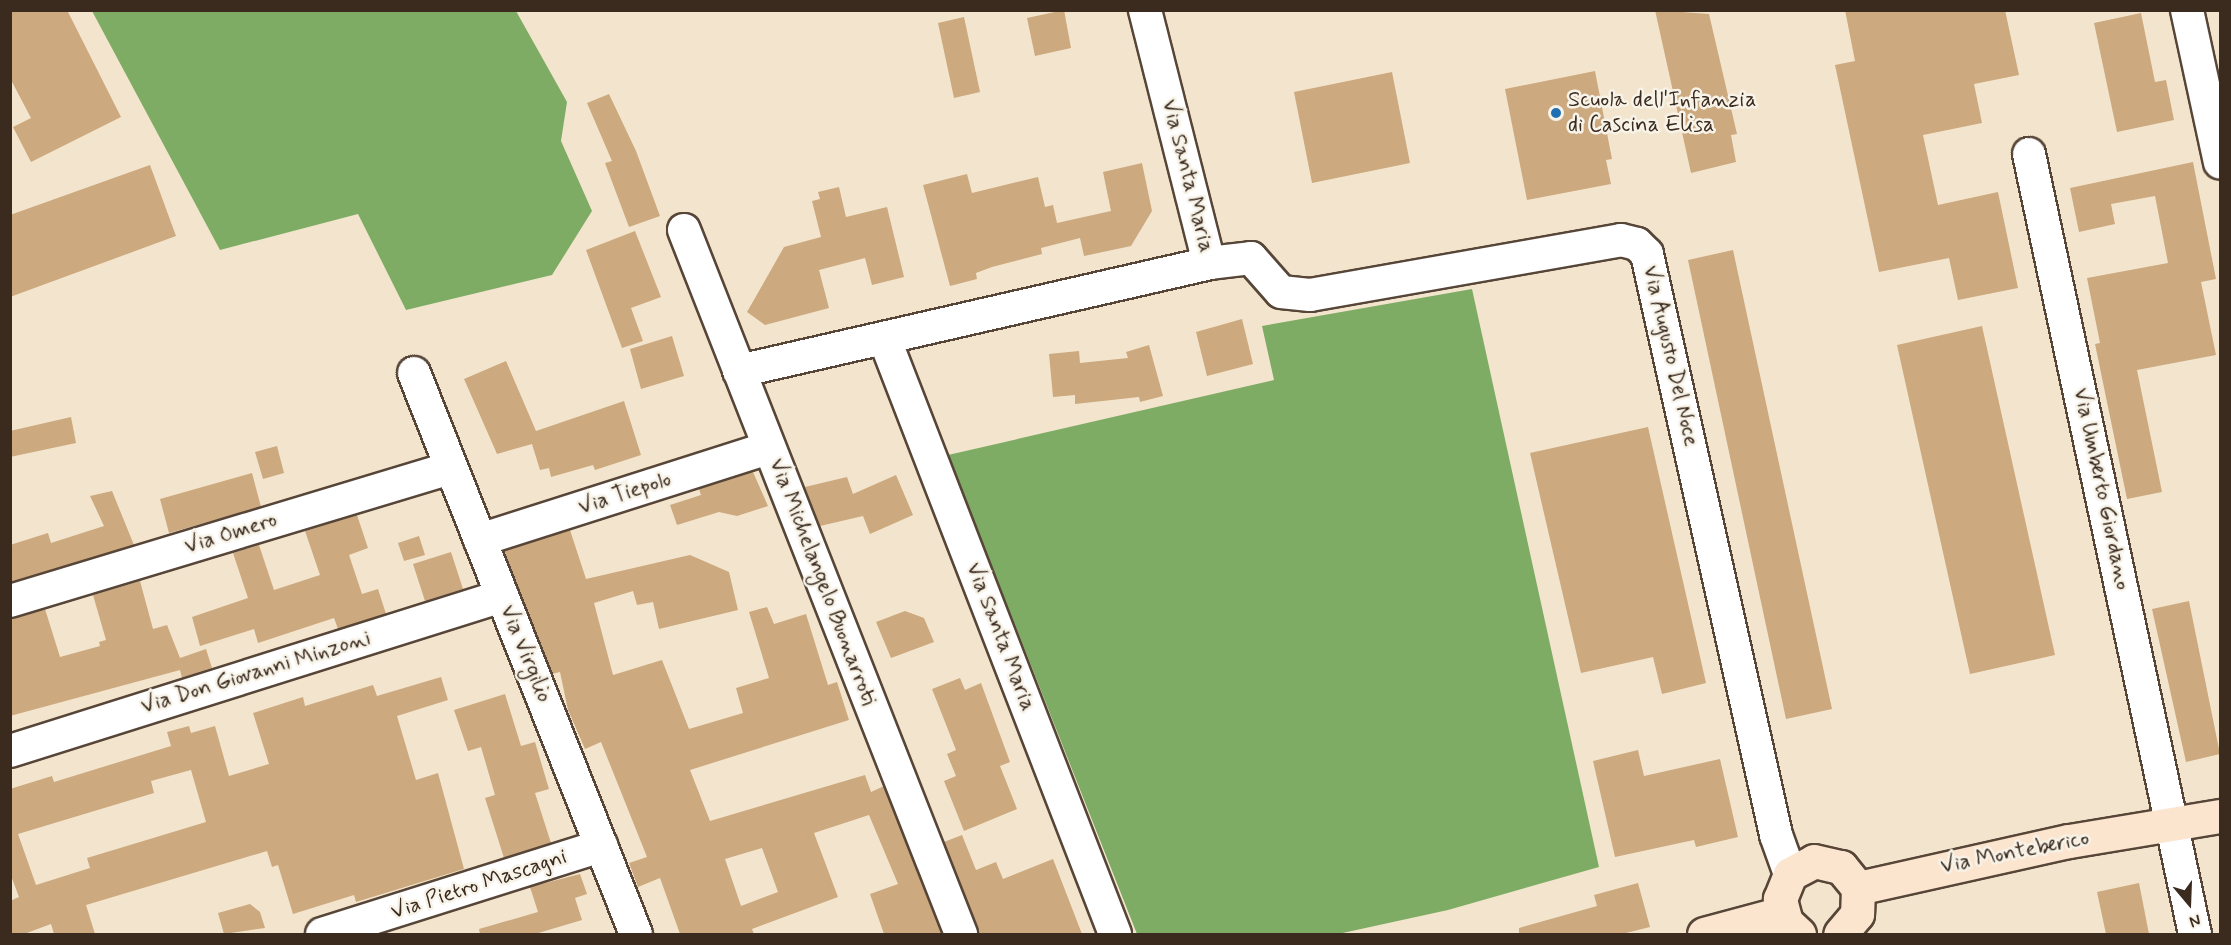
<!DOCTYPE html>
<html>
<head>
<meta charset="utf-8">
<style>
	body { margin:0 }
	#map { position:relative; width:2231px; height:945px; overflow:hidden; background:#f3e5cd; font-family:Mynerve,sans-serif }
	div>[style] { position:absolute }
	.forest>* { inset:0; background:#7fac64 }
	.building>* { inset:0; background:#cca97e }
	.roads { filter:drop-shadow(2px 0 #574638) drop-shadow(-2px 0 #574638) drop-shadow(0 2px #574638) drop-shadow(0 -2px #574638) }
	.street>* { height:32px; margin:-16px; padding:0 16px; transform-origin:16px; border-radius:16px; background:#fff }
	.secondary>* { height:33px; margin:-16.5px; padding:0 16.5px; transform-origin:16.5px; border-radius:16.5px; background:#fce5cf }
	.dots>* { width:16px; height:16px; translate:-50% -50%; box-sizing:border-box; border:3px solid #f7f3e8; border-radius:50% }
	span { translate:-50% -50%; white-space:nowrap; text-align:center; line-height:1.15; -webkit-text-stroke:5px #f7f3e8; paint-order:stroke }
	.poi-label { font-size:22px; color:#3b2a1e }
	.left { translate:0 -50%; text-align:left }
	.street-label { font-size:22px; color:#3b2a1e }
	.frame { position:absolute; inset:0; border:12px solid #3b2a1e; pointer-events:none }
	.north { position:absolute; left:2159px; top:873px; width:60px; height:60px; -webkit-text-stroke:4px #f7f3e8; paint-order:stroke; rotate:161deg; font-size:16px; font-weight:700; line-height:24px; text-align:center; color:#3b2a1e }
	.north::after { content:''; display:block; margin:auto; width:21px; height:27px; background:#3b2a1e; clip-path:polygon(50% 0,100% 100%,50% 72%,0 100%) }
</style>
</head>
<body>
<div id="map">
	<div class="forest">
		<div style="clip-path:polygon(92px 11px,516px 11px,567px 102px,561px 141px,592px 211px,552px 275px,406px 310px,358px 214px,220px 250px)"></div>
		<div style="clip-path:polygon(1472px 289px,1599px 867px,1448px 910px,1338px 934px,1137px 934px,948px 455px,1274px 380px,1262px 326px)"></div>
	</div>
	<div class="building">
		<div style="clip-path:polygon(10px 10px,67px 10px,121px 117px,31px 162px,13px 127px,31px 118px,10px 78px)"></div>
		<div style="clip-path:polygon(1064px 10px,1071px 48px,1035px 56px,1027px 18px)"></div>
		<div style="clip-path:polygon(1655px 10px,1709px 14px,1737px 134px,1731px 135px,1736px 162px,1691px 173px)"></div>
		<div style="clip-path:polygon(1845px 10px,2005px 10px,2019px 75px,1974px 84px,1982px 123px,1923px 135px,1938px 205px,1998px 192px,2018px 288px,1958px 300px,1949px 258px,1879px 272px,1835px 65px,1855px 61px)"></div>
		<div style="clip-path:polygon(2141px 13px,2155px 82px,2166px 80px,2174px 120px,2117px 132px,2094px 23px)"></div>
		<div style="clip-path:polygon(964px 17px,980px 92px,954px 98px,938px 23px)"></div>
		<div style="clip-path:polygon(1595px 71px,1612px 159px,1606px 160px,1611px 184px,1527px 200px,1505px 89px)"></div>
		<div style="clip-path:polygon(1392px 72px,1410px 163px,1312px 183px,1294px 92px)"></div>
		<div style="clip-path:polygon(609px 94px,636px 151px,660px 216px,629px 227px,605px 163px,612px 161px,587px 103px)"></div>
		<div style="clip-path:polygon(2193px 162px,2216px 279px,2201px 282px,2216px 355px,2137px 370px,2162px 492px,2127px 499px,2095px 344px,2100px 343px,2087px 278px,2168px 263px,2155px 196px,2111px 204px,2115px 224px,2079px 232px,2070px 188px)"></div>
		<div style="clip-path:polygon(1142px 163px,1152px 211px,1131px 246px,1084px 256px,1080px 238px,1041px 248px,1042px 254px,992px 267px,976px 273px,977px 279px,950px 286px,923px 185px,967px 174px,972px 193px,1038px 177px,1045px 207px,1053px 205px,1057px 223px,1111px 211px,1103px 172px)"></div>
		<div style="clip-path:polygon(150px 165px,176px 236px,10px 297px,10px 215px)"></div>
		<div style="clip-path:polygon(839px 187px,846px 217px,887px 207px,904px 277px,872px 285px,865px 258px,819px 270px,829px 308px,765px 325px,747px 312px,784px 247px,821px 237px,812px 201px,820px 199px,818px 192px)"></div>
		<div style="clip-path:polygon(635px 231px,661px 297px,631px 308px,643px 341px,622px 348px,586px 250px)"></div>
		<div style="clip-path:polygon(1733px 250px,1832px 709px,1786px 719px,1688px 260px)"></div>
		<div style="clip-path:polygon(1242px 319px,1253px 364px,1207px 376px,1196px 332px)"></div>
		<div style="clip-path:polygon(1982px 326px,2055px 655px,1970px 674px,1897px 345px)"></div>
		<div style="clip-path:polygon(672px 336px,684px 376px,641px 389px,630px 349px)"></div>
		<div style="clip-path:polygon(1149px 345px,1163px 396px,1140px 402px,1139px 397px,1075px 404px,1075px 395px,1053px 397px,1049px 354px,1079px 351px,1080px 363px,1128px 358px,1126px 352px)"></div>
		<div style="clip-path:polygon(506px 361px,536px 431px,624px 401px,641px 455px,595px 470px,593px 465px,551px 477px,549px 468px,540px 470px,532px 444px,497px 454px,464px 379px)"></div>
		<div style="clip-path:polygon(71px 417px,76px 443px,10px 457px,10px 431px)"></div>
		<div style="clip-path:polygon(1648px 427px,1706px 683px,1662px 694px,1653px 657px,1581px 673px,1530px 453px)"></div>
		<div style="clip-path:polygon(277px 446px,284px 473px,263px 479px,255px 452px)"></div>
		<div style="clip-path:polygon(753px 472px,768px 506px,737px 516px,719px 512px,677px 525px,670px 505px,701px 495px,699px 489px)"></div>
		<div style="clip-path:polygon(252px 473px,261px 507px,169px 533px,160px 499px)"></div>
		<div style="clip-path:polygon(896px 475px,913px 515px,870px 534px,863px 516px,820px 526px,805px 487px,847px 477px,853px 494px)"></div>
		<div style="clip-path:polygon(112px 491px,134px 545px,10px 582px,10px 545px,48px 533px,51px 543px,104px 526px,90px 496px)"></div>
		<div style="clip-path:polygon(357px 515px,368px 548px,349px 555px,362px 594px,378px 589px,386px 614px,338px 629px,334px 618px,258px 643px,254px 629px,200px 646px,192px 617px,248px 598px,233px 553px,259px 545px,274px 590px,320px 575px,305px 531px)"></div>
		<div style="clip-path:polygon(evenodd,570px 530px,586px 579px,690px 555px,729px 572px,738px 610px,659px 629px,653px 602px,637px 605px,633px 591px,594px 603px,613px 675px,662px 660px,689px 729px,743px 713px,736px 688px,769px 678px,749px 612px,767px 607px,774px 624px,806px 614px,828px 685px,837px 682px,849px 720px,690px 770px,710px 821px,865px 775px,871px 792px,884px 786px,942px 934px,884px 934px,870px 894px,898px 884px,869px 815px,814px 833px,838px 897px,752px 929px,754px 934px,680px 934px,660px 878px,638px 887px,629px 863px,647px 857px,601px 742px,585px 749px,568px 710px,560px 672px,552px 674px,504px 551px,570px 530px,762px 848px,778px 892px,741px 906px,725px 859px,762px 848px)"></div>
		<div style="clip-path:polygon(419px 536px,425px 555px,404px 561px,398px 543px)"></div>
		<div style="clip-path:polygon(451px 552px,463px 589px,425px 601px,413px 564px)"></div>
		<div style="clip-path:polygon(140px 581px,153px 629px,167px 625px,180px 658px,206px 649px,212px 668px,182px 678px,180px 670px,10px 716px,10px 618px,45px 609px,60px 657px,100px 646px,99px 642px,106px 640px,93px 595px)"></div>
		<div style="clip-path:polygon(2189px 601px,2220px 754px,2186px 762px,2152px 609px)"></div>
		<div style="clip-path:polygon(905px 611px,924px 618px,934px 642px,891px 658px,876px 622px)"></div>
		<div style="clip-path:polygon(evenodd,441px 677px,448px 700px,397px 716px,416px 780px,438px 773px,464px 869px,356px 902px,354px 895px,293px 914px,278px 865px,272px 867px,267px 851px,86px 905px,95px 934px,54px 934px,51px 924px,24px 934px,10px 934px,10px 901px,19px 897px,10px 873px,10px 789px,52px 776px,54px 782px,171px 746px,167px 732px,189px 726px,191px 733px,215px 726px,229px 776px,269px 764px,253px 713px,303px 697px,305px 706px,373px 685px,377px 696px,441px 677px,191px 770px,206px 822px,87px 858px,90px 868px,36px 885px,18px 834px,154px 793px,151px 781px,191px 770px)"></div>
		<div style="clip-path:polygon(960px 678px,965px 690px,981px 683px,1010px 762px,1000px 766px,1017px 809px,964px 831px,944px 781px,956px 776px,947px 754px,956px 750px,932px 689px)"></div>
		<div style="clip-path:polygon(505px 694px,521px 746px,535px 742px,549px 789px,535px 793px,551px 843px,504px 858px,485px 798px,495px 795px,481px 747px,468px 751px,454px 710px)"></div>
		<div style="clip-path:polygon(1638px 750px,1644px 776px,1720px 759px,1738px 837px,1696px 847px,1694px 840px,1615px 857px,1593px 761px)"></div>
		<div style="clip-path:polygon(962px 835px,976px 870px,996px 862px,1003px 879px,1053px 859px,1082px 934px,979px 934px,944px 842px)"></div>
		<div style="clip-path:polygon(580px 874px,587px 894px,575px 898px,582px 920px,535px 934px,480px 934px,479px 929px,538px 912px,530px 887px)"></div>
		<div style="clip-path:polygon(1638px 883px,1650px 927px,1622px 934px,1519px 934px,1519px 928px,1597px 906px,1594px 895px)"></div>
		<div style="clip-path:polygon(2139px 883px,2149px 934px,2106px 934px,2097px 892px)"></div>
		<div style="clip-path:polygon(250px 904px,260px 912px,265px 928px,224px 934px,218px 913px)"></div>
	</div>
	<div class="roads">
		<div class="street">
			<div style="left:2187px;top:10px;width:156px;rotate:77.8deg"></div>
			<div style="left:2029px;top:154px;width:797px;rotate:77.99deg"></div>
			<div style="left:684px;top:230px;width:757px;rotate:68.52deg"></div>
			<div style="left:1209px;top:263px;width:42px;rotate:-6.8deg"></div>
			<div style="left:1251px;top:258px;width:45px;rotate:48.6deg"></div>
			<div style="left:1281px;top:292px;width:29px;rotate:6deg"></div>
			<div style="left:1310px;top:295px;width:316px;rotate:-10deg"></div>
			<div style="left:1621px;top:240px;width:16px;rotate:14deg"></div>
			<div style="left:1637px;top:244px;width:14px;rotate:45deg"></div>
			<div style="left:1647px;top:254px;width:595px;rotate:77.48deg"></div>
			<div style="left:1776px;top:835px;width:41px;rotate:70.3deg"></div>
			<div style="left:885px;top:340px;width:637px;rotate:68.83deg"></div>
			<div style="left:739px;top:371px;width:482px;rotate:-12.9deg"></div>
			<div style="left:1209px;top:263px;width:261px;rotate:-104.2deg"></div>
			<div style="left:414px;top:373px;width:603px;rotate:68.41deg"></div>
			<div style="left:480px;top:540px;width:303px;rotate:-17.7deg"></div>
			<div style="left:10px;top:601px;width:461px;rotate:-16.8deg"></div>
			<div style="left:10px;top:751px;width:516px;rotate:-17.49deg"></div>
			<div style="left:322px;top:934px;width:293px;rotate:-17.5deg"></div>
		</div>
		<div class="secondary">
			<div style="left:1858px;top:888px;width:216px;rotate:-12.6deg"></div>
			<div style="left:2069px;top:841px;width:153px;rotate:-9.4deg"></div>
			<div style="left:1704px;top:934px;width:81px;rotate:-15.1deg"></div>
			<div style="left:1799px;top:934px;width:18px;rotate:-137deg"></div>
			<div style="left:1786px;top:922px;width:24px;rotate:-105deg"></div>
			<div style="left:1780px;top:899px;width:27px;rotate:-68deg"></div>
			<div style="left:1790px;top:874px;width:27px;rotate:-28deg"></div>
			<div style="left:1814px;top:861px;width:28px;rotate:13deg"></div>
			<div style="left:1841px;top:867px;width:27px;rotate:51deg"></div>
			<div style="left:1858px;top:888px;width:26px;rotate:92deg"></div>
			<div style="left:1857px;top:914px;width:26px;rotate:130deg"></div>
		</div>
	</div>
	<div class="dots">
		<div style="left:1556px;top:113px;background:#1f6fb2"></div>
	</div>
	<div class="poi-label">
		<span class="left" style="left:1568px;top:113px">Scuola dell'Infanzia<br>di Cascina Elisa</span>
	</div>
	<div class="street-label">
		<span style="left:1187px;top:176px;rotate:76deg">Via Santa Maria</span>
		<span style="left:1670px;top:356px;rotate:77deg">Via Augusto Del Noce</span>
		<span style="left:2101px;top:489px;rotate:78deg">Via Umberto Giordano</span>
		<span style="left:625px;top:494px;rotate:-18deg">Via Tiepolo</span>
		<span style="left:231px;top:534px;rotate:-17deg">Via Omero</span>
		<span style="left:822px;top:582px;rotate:69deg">Via Michelangelo Buonarroti</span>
		<span style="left:1000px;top:637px;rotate:69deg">Via Santa Maria</span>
		<span style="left:525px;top:654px;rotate:68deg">Via Virgilio</span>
		<span style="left:256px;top:673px;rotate:-17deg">Via Don Giovanni Minzoni</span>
		<span style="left:2015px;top:853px;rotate:-11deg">Via Monteberico</span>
		<span style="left:479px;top:885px;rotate:-18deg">Via Pietro Mascagni</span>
	</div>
	<div class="frame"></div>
	<div class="north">N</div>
</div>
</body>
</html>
